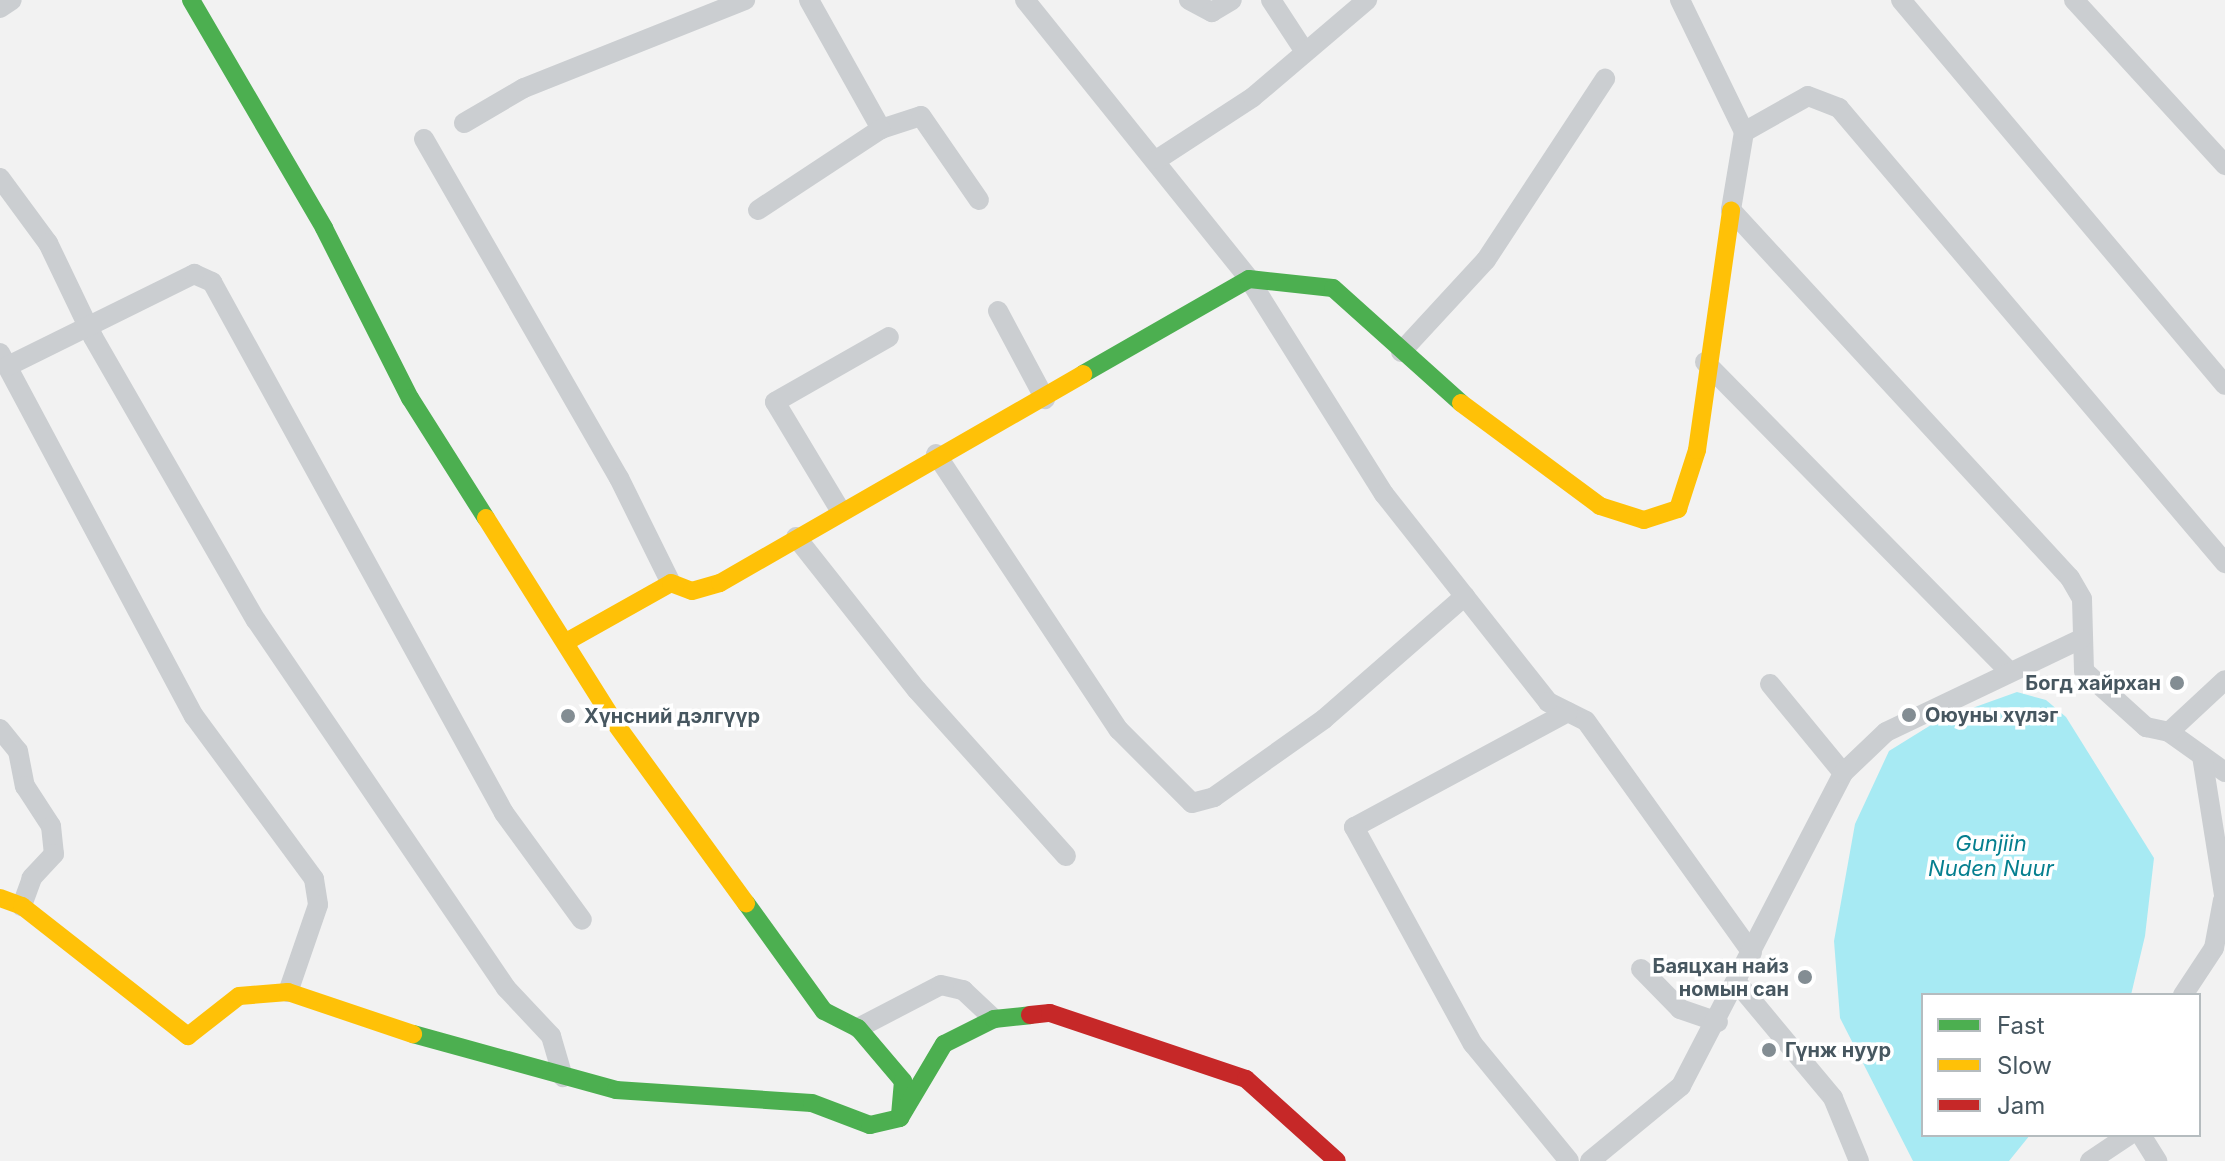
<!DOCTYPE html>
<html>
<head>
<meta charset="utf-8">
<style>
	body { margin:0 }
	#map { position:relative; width:2225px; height:1161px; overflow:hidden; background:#f2f2f2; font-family:Inter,sans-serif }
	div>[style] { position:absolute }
	.water>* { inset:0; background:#a7eaf3 }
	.street>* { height:20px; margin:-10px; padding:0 10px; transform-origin:10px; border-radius:10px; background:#cbced1 }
	.fast>* { height:18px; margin:-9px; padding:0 9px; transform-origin:9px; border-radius:9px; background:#4caf50 }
	.slow>* { height:18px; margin:-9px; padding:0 9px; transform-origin:9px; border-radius:9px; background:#ffc107 }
	.jam>* { height:18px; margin:-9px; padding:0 9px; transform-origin:9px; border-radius:9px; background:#c62828 }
	.dots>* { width:22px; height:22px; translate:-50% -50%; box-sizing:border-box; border:4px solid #fff; border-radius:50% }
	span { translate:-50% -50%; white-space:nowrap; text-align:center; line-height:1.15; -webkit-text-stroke:7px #fff; paint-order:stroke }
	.poi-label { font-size:20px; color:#475760; font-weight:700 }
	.right { translate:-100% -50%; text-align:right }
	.left { translate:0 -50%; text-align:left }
	.water-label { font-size:22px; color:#057f8f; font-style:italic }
	.legend { position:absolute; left:1921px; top:993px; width:280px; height:144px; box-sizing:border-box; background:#fff; border:2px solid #b5bcbf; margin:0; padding:10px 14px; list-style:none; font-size:24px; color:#475760 }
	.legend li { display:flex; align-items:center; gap:16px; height:40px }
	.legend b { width:40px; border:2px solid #b5bcbf }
</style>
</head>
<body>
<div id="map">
	<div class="water">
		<div style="clip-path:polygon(2017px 692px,2046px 700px,2066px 717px,2154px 858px,2145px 936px,2131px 995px,1923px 995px,1923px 1135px,2030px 1135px,2009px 1161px,1913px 1161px,1840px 1018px,1834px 941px,1855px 824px,1889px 751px,1939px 720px)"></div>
	</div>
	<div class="street">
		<div style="left:809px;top:0;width:148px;rotate:60.8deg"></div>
		<div style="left:881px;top:129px;width:42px;rotate:-18deg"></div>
		<div style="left:921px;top:116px;width:102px;rotate:55.4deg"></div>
		<div style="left:1025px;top:0;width:358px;rotate:51.2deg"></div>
		<div style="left:1249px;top:279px;width:254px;rotate:57.9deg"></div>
		<div style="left:1384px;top:494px;width:265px;rotate:51.7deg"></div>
		<div style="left:1548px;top:702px;width:42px;rotate:26.6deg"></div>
		<div style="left:1586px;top:721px;width:285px;rotate:54.4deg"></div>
		<div style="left:1189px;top:0;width:26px;rotate:28deg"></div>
		<div style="left:1212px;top:12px;width:23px;rotate:-31deg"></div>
		<div style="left:1271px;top:0;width:62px;rotate:56.8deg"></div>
		<div style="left:1680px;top:0;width:147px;rotate:64.1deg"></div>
		<div style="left:1744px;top:132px;width:79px;rotate:99.5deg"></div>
		<div style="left:1731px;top:210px;width:500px;rotate:47.35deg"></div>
		<div style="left:2070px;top:578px;width:24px;rotate:60deg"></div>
		<div style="left:2082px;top:599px;width:72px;rotate:88.4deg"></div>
		<div style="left:2084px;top:671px;width:84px;rotate:42.1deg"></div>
		<div style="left:2146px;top:727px;width:24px;rotate:12deg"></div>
		<div style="left:2169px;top:732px;width:69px;rotate:35.5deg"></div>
		<div style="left:1901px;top:0;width:503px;rotate:49.92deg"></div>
		<div style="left:2074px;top:0;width:224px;rotate:47.5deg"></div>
		<div style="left:0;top:8px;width:14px;rotate:-34deg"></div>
		<div style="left:464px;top:123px;width:69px;rotate:-30.3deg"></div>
		<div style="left:524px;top:88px;width:238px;rotate:-21.7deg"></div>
		<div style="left:1744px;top:132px;width:73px;rotate:-29.4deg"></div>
		<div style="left:1808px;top:96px;width:33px;rotate:21deg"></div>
		<div style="left:1839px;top:108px;width:597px;rotate:49.69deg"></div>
		<div style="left:424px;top:139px;width:391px;rotate:60.1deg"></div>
		<div style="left:619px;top:478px;width:117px;rotate:63.7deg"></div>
		<div style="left:1158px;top:159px;width:113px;rotate:-33.1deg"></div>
		<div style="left:1253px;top:97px;width:150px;rotate:-40.4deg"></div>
		<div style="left:0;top:178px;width:81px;rotate:53.6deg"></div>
		<div style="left:48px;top:243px;width:104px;rotate:64.4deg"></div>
		<div style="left:93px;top:337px;width:327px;rotate:60.1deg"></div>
		<div style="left:256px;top:620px;width:445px;rotate:55.8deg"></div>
		<div style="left:506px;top:988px;width:66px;rotate:46.8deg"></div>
		<div style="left:551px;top:1036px;width:43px;rotate:73.7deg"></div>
		<div style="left:758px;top:210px;width:147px;rotate:-33.4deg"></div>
		<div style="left:998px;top:311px;width:100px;rotate:61.9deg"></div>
		<div style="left:1401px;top:352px;width:125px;rotate:-47.3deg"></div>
		<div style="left:1486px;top:260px;width:217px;rotate:-56.7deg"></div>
		<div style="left:0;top:353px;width:412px;rotate:61.9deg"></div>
		<div style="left:194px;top:716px;width:202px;rotate:53.6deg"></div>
		<div style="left:314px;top:879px;width:26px;rotate:81deg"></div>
		<div style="left:318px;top:905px;width:92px;rotate:109deg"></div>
		<div style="left:1705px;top:362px;width:433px;rotate:45.5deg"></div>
		<div style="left:8px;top:366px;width:208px;rotate:-26.3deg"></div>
		<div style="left:194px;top:274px;width:20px;rotate:24deg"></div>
		<div style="left:212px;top:282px;width:606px;rotate:61.19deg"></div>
		<div style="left:504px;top:813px;width:132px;rotate:53.9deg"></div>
		<div style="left:936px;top:454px;width:331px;rotate:56.5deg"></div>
		<div style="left:1119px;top:730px;width:103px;rotate:45deg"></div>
		<div style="left:1192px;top:803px;width:23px;rotate:-15deg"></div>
		<div style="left:1214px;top:797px;width:135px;rotate:-35.3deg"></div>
		<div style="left:1324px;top:719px;width:187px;rotate:-41.1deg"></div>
		<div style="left:840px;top:510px;width:126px;rotate:-121deg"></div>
		<div style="left:775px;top:402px;width:131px;rotate:-29.7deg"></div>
		<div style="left:796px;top:537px;width:195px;rotate:51.7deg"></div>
		<div style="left:917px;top:690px;width:223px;rotate:48.1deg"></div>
		<div style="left:1770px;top:684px;width:115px;rotate:50.6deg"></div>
		<div style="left:1568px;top:712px;width:243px;rotate:151.7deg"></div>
		<div style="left:1354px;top:827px;width:247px;rotate:61.3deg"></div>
		<div style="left:1473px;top:1044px;width:151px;rotate:50.6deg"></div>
		<div style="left:0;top:729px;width:28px;rotate:51deg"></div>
		<div style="left:18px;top:751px;width:36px;rotate:79deg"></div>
		<div style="left:25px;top:786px;width:48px;rotate:57deg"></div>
		<div style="left:51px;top:826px;width:28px;rotate:84deg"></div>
		<div style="left:54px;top:854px;width:33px;rotate:133deg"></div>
		<div style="left:32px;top:878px;width:30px;rotate:110deg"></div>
		<div style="left:2169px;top:732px;width:76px;rotate:-42.9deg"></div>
		<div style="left:2202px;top:756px;width:147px;rotate:81deg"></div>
		<div style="left:1641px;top:969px;width:56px;rotate:45.7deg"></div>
		<div style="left:1680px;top:1009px;width:40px;rotate:18.9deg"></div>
		<div style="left:1739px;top:985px;width:147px;rotate:50.2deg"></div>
		<div style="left:1833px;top:1098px;width:68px;rotate:67.6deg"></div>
		<div style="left:2183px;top:995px;width:56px;rotate:-56.6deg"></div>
		<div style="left:2214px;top:948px;width:49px;rotate:-79.4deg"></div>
		<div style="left:858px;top:1028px;width:93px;rotate:-27.4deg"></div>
		<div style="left:941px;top:985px;width:23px;rotate:13deg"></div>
		<div style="left:963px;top:990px;width:42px;rotate:43.1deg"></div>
		<div style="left:2141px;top:1135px;width:31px;rotate:58deg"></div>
		<div style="left:1590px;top:1161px;width:118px;rotate:-39.5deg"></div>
		<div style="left:1681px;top:1086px;width:352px;rotate:-62.6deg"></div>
		<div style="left:1843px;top:773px;width:59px;rotate:-43.6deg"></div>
		<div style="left:1886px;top:732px;width:216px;rotate:-25.5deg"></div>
		<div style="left:2090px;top:1161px;width:47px;rotate:-33.7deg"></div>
	</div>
	<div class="fast">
		<div style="left:191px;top:0;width:264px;rotate:59.7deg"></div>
		<div style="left:324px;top:228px;width:191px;rotate:63.2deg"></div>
		<div style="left:410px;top:398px;width:142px;rotate:57.7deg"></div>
		<div style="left:1083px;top:374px;width:191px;rotate:-29.8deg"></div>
		<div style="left:1249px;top:279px;width:84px;rotate:6.1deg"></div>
		<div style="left:1333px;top:288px;width:172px;rotate:41.9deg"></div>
		<div style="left:746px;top:903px;width:133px;rotate:54.2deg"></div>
		<div style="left:824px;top:1011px;width:38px;rotate:27deg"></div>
		<div style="left:858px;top:1028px;width:70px;rotate:49.7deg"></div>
		<div style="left:903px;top:1081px;width:34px;rotate:95deg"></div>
		<div style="left:413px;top:1034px;width:211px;rotate:15.4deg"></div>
		<div style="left:616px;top:1090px;width:196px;rotate:3.8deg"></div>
		<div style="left:812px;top:1103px;width:62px;rotate:20.8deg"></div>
		<div style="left:870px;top:1125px;width:31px;rotate:-13deg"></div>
		<div style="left:900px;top:1118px;width:86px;rotate:-59.3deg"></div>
		<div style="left:944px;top:1044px;width:56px;rotate:-26.6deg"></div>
		<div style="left:994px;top:1019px;width:36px;rotate:-6deg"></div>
	</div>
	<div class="slow">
		<div style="left:1461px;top:403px;width:173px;rotate:36.5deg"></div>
		<div style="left:1600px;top:506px;width:46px;rotate:17.7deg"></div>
		<div style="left:1644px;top:520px;width:36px;rotate:-18deg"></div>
		<div style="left:1678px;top:509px;width:62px;rotate:-72.1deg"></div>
		<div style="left:1697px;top:450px;width:242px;rotate:-81.9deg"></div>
		<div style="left:486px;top:518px;width:242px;rotate:57.8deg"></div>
		<div style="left:615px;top:723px;width:223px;rotate:54deg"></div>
		<div style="left:566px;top:642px;width:120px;rotate:-29.3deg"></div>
		<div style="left:671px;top:583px;width:22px;rotate:21deg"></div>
		<div style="left:692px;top:591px;width:29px;rotate:-16deg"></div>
		<div style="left:720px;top:583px;width:419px;rotate:-29.9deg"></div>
		<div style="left:0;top:898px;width:23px;rotate:20deg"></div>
		<div style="left:22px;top:906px;width:211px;rotate:38.1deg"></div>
		<div style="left:188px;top:1036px;width:65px;rotate:-38.1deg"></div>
		<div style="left:239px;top:996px;width:49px;rotate:-4.7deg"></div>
		<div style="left:288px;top:992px;width:132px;rotate:18.6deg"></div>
	</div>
	<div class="jam">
		<div style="left:1030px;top:1015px;width:20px;rotate:-6deg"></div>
		<div style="left:1050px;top:1013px;width:207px;rotate:18.6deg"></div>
		<div style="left:1246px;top:1079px;width:122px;rotate:42deg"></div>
	</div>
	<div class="dots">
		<div style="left:2177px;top:683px;background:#838d93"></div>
		<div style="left:1909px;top:715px;background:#838d93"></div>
		<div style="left:568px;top:716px;background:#838d93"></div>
		<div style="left:1805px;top:977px;background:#838d93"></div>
		<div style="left:1769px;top:1050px;background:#838d93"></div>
	</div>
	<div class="poi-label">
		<span class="right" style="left:2161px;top:683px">Богд хайрхан</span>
		<span class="left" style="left:1925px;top:715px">Оюуны хүлэг</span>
		<span class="left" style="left:584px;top:716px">Хүнсний дэлгүүр</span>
		<span class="right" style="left:1789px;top:978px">Баяцхан найз<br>номын сан</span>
		<span class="left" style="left:1785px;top:1050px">Гүнж нуур</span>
	</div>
	<div class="water-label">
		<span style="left:1991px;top:856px">Gunjiin<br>Nuden Nuur</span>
	</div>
	<ul class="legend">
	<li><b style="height:10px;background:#4caf50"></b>Fast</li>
	<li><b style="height:10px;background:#ffc107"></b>Slow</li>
	<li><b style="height:10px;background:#c62828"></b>Jam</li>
	</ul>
</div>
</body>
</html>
